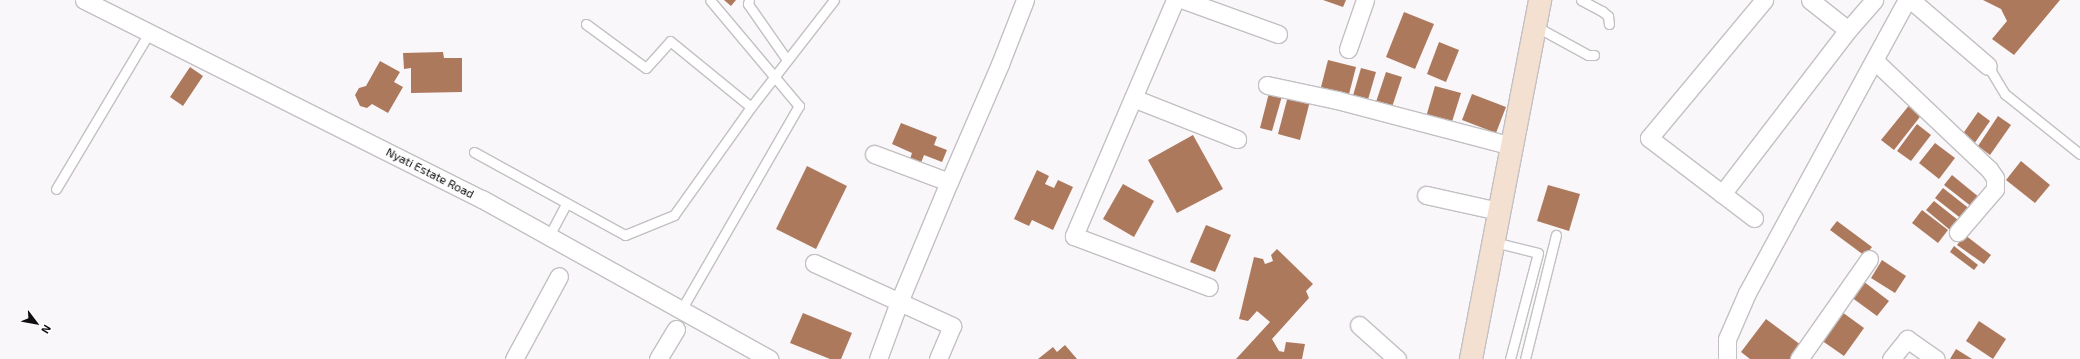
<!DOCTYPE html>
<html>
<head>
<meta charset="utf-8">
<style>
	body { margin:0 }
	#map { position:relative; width:2080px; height:359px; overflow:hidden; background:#faf7fa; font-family:"Exo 2",sans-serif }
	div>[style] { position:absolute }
	.building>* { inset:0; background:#ad795d }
	.roads { filter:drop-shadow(1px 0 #c3c0c3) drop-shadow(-1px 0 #c3c0c3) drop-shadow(0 1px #c3c0c3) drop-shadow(0 -1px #c3c0c3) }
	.lane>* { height:9px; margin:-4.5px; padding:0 4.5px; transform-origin:4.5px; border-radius:4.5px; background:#fff }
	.street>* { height:17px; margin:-8.5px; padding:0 8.5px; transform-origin:8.5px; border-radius:8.5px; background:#fff }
	.secondary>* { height:22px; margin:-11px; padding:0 11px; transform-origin:11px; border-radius:11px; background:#f4e0d0 }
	span { translate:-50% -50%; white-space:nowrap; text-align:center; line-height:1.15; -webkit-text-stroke:3.5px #fff; paint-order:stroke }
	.street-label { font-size:12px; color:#0e0d0f }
	.north { position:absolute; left:16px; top:303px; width:40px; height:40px; -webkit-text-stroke:3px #fff; paint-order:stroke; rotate:122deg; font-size:11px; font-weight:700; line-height:16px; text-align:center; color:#0e0d0f }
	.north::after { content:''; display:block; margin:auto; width:14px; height:18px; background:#0e0d0f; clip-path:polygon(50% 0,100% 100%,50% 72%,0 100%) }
</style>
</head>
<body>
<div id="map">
	<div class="building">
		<div style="clip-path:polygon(724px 0,736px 0,731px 6px)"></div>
		<div style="clip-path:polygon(1323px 0,1346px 0,1343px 7px)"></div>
		<div style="clip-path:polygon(1983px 0,2060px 0,2014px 55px,1992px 39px,2007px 21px,2001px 9px)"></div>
		<div style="clip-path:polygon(1404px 12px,1434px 24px,1415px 69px,1386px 57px)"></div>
		<div style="clip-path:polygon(1439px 42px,1459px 50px,1446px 82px,1427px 74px)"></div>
		<div style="clip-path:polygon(443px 52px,444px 58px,462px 58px,462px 92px,411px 93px,411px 68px,404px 69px,403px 53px)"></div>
		<div style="clip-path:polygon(1328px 60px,1356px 67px,1348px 98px,1320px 91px)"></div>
		<div style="clip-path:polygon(380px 61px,400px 72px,394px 82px,403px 87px,388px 113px,372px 104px,367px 108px,360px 106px,355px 95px,359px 88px,366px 86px)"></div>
		<div style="clip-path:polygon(190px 67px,203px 76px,183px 106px,170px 97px)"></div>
		<div style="clip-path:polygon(1361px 68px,1376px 72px,1367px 103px,1352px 99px)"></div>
		<div style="clip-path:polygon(1386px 72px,1402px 77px,1391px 110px,1375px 105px)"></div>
		<div style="clip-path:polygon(1435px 86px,1461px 93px,1451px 125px,1426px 117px)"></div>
		<div style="clip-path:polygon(1269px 93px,1282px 96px,1272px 131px,1260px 128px)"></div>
		<div style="clip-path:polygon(1472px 94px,1506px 107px,1496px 133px,1462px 120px)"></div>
		<div style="clip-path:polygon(1288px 96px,1310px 101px,1300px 140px,1278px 134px)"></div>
		<div style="clip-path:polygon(1911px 103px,1923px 113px,1894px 150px,1881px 140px)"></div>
		<div style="clip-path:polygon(1978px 112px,1990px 121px,1974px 144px,1962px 135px)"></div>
		<div style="clip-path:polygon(1998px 116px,2011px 125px,1990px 155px,1978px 146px)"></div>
		<div style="clip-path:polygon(901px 123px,937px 137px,934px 145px,947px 150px,942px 162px,924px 155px,921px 163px,910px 159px,912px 153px,892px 144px)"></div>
		<div style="clip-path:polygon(1917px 124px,1931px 135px,1911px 161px,1897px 151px)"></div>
		<div style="clip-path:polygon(1193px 135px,1223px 189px,1177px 213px,1148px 160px)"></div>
		<div style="clip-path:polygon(1935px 143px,1955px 158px,1939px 179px,1919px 163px)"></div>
		<div style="clip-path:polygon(2021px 161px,2050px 185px,2035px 203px,2006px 180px)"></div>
		<div style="clip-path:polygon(807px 166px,847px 186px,816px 249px,776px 229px)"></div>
		<div style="clip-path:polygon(1037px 170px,1049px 176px,1045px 184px,1054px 188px,1058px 180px,1073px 187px,1053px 230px,1032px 220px,1029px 226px,1014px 219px)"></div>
		<div style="clip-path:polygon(1952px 175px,1980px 198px,1972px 207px,1944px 185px)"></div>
		<div style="clip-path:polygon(1123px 184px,1154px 201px,1134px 237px,1103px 219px)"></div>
		<div style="clip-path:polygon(1548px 185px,1580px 194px,1569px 231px,1537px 221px)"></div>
		<div style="clip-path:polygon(1943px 188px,1971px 210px,1963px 220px,1935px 198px)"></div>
		<div style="clip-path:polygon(1934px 201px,1958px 220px,1950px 230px,1926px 210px)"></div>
		<div style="clip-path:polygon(1922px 210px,1948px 230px,1938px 243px,1912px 223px)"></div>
		<div style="clip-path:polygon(1837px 221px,1872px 247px,1865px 256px,1830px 230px)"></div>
		<div style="clip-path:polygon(1206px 225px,1231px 235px,1215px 272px,1190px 262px)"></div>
		<div style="clip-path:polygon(1965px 235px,1991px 255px,1984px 264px,1957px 245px)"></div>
		<div style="clip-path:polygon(1954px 246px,1978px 265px,1974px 270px,1950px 252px)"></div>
		<div style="clip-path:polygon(1277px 249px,1313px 284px,1306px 291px,1309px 298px,1272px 339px,1279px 351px,1284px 352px,1286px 342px,1305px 344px,1302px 359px,1236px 359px,1270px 322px,1257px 311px,1248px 321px,1239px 319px,1254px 257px,1263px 259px,1265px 264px,1273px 261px,1271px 255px)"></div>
		<div style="clip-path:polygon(1882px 260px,1906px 276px,1895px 293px,1871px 278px)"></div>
		<div style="clip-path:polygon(1863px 281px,1889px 301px,1877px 316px,1851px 297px)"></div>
		<div style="clip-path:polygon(1842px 312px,1864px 328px,1844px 356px,1821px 340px)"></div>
		<div style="clip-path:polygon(803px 313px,852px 333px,841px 359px,830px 359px,790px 343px)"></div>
		<div style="clip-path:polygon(1766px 319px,1801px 345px,1790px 359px,1750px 359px,1741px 352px)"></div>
		<div style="clip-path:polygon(1979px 321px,2006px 339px,1993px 359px,1966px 341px)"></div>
		<div style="clip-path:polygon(1065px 345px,1077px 359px,1038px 359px,1053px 347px,1057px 352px)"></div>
		<div style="clip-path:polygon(1956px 349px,1972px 359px,1950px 359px)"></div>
	</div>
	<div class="roads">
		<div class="lane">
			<div style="left:749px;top:0;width:4px;rotate:104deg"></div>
			<div style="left:748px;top:4px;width:68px;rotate:55.1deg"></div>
			<div style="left:1581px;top:0;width:24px;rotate:28deg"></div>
			<div style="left:1602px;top:11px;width:8px;rotate:40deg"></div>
			<div style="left:1608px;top:16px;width:8px;rotate:83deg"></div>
			<div style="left:586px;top:24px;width:74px;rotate:36.3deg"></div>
			<div style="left:646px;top:68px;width:36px;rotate:-48deg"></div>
			<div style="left:670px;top:41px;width:104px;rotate:39.2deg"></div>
			<div style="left:1535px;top:26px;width:60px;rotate:28.7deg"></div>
			<div style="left:1588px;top:55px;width:6px"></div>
			<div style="left:1988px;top:66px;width:33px;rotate:59deg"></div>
			<div style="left:2005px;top:94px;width:96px;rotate:38.7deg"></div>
			<div style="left:474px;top:152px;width:172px;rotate:28.8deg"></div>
			<div style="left:625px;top:235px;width:53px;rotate:-22.2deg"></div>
			<div style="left:674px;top:215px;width:133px;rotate:-54.5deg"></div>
			<div style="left:751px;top:107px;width:135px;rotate:-52.2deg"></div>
			<div style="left:56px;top:189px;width:182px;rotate:-59.2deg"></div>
			<div style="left:549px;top:236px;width:36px;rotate:-62deg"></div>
			<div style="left:1494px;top:242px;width:45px;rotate:14deg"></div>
			<div style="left:1538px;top:253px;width:110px;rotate:104.8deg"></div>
			<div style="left:681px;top:310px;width:236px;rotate:-60deg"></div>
			<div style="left:799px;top:106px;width:138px;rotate:-130deg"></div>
			<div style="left:1525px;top:359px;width:128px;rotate:-76deg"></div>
		</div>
		<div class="street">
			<div style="left:84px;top:0;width:445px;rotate:26.6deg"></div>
			<div style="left:482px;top:199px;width:329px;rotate:29.1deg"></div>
			<div style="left:1175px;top:0;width:257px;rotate:113.2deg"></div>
			<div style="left:1074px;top:236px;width:144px;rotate:20.7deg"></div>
			<div style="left:1184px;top:0;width:100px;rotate:19.9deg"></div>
			<div style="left:1810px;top:0;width:48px;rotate:38.3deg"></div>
			<div style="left:1911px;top:0;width:101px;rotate:40.6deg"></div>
			<div style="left:1348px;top:49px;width:52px;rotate:-70.9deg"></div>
			<div style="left:1875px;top:61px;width:157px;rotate:43.5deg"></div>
			<div style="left:1989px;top:169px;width:11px;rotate:56deg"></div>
			<div style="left:1995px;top:178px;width:11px;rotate:90deg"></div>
			<div style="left:1995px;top:189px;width:57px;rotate:130.7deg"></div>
			<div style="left:1267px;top:85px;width:72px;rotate:12.1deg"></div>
			<div style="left:1337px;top:100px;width:181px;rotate:14.7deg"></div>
			<div style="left:1133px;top:98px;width:112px;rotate:21.5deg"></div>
			<div style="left:874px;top:154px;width:80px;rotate:20.5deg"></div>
			<div style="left:1722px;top:194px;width:207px;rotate:-52.5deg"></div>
			<div style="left:1848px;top:30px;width:40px;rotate:-49deg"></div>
			<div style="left:1426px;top:195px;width:75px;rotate:12.4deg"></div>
			<div style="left:1754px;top:218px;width:132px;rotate:-142.7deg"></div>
			<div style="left:1649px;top:138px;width:180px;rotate:-50.2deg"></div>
			<div style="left:814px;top:263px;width:152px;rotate:24.5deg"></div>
			<div style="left:952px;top:326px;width:36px;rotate:113deg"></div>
			<div style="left:1359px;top:325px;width:51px;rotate:41.8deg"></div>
			<div style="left:514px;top:359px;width:94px;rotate:-61.5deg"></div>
			<div style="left:658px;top:359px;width:35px;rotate:-59deg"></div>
			<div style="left:878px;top:359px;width:61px;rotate:-69.8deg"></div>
			<div style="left:899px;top:302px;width:130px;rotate:-67.4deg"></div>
			<div style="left:949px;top:182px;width:129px;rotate:-66.6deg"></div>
			<div style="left:1000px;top:64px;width:69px;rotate:-68.7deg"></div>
			<div style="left:1727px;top:359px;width:20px;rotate:-90deg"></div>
			<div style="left:1727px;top:339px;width:50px;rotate:-66.5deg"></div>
			<div style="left:1747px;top:293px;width:334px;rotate:-61.4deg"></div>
			<div style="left:1799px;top:359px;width:122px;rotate:-55deg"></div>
			<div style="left:1891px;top:359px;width:26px;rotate:-51deg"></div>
			<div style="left:1907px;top:339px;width:35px;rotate:35deg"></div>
		</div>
		<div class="secondary">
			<div style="left:1471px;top:359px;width:366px;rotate:-79.1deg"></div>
		</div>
	</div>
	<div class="street-label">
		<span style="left:430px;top:173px;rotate:27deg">Nyati Estate Road</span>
	</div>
	<div class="north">N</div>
</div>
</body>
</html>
